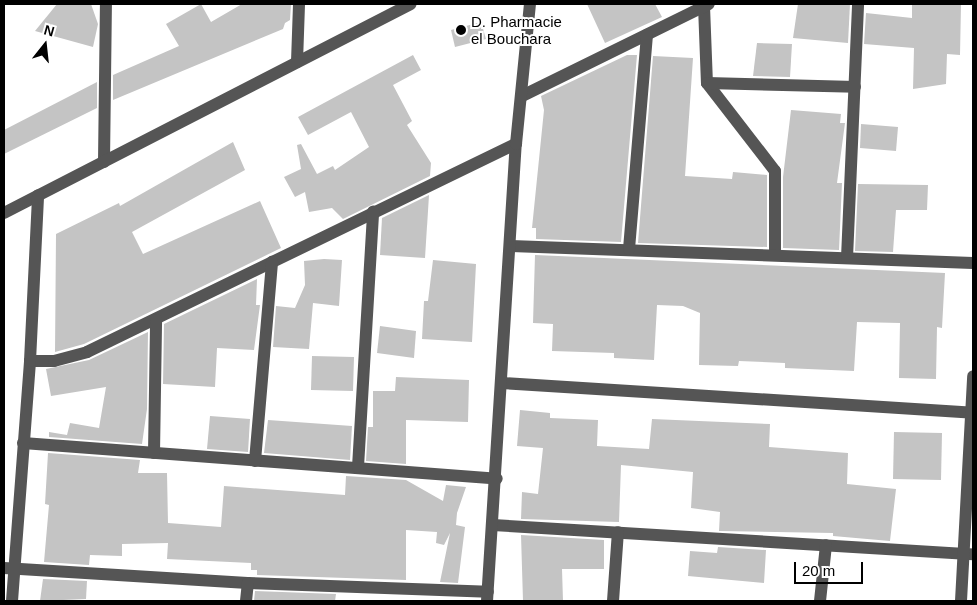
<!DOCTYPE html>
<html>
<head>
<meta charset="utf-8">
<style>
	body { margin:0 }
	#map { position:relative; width:977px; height:605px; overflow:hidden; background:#fff; font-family:Helvetica,sans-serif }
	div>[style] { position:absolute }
	.building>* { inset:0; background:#c4c4c4 }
	.minor>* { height:12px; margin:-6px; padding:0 6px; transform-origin:6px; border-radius:6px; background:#555 }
	.dots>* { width:14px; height:14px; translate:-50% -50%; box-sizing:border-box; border:2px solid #fff; border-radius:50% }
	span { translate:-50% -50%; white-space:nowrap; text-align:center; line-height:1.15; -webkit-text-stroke:4px #fff; paint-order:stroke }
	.poi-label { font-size:15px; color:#000 }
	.left { translate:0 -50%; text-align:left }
	.frame { position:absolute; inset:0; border:5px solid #000; pointer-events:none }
	.north { position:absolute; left:20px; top:20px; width:50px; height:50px; -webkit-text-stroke:4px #fff; paint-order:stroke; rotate:16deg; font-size:14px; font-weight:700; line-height:20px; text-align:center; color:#000 }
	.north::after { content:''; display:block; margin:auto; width:18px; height:22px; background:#000; clip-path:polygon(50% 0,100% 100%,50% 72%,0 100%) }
	.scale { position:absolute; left:794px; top:562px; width:69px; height:22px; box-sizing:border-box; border:2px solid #000; border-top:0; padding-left:6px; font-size:15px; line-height:18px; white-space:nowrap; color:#000; -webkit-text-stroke:4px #fff; paint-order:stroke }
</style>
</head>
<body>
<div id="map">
	<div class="building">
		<div style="clip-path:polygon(57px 4px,91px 4px,98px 24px,93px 47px,35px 31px)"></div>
		<div style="clip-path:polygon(201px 4px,211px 22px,242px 4px,291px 4px,290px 20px,285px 23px,283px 29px,113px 100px,113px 75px,179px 46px,166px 24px)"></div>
		<div style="clip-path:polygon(587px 4px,655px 4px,662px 17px,605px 43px)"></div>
		<div style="clip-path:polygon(798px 4px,850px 4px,848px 43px,793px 38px)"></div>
		<div style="clip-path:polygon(912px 4px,961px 4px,960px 55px,947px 54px,946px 84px,913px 89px,914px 48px,864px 44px,866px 13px,912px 18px)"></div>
		<div style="clip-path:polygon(481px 22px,486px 39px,455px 47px,451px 30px)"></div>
		<div style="clip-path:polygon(757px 43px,792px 44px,790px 77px,753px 76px)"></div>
		<div style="clip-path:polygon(413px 55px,421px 70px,393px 85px,412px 121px,407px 125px,431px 163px,430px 176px,343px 219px,332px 208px,309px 212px,305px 192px,295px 197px,284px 177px,301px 169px,297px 145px,301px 144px,317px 174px,333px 166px,335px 170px,369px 147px,351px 112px,308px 135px,298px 117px)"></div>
		<div style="clip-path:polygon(627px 55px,637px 55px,621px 242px,536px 239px,536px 228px,532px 228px,544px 110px,541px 96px)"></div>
		<div style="clip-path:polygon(653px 56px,693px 58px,685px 176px,732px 179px,733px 172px,767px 175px,767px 247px,638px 243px)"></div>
		<div style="clip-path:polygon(97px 82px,97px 108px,4px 154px,4px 130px)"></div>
		<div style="clip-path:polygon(791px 110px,841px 114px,840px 123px,845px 123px,837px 183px,842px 183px,839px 250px,783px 248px,783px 177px)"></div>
		<div style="clip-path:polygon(861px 124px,898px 127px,896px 151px,860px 148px)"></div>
		<div style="clip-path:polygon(233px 142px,245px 170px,132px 232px,143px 254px,260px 201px,281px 248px,84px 344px,55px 352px,56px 234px,119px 203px,120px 206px)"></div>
		<div style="clip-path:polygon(858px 184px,928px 185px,927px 210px,896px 210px,893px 252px,855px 251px)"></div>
		<div style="clip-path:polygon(429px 195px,425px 258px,380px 255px,382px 218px)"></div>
		<div style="clip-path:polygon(535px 255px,945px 273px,942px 328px,937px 327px,936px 379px,899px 378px,900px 323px,857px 322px,854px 371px,785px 368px,785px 363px,739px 361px,738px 366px,699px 365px,700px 313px,683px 306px,657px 305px,654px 360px,614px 358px,614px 353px,552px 351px,553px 324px,533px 323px)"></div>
		<div style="clip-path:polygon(324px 259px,342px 260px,339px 306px,313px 303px,309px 349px,273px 347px,276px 306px,295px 308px,305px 285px,304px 261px)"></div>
		<div style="clip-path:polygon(433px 260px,476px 264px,472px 342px,422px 339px,424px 301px,428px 301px)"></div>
		<div style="clip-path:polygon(257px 279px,256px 305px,260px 305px,254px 350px,217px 348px,215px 387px,163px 384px,164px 324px)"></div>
		<div style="clip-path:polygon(380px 326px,416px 331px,414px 358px,377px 353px)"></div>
		<div style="clip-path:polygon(148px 332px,147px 409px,142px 444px,49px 437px,49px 432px,67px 435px,70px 423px,99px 428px,106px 387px,51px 396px,46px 369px,89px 360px)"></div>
		<div style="clip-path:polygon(312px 356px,354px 357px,353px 391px,311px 390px)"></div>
		<div style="clip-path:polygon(396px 377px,469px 380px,468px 422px,406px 420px,406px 464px,366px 461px,368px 427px,373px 427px,373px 391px,395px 391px)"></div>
		<div style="clip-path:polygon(520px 410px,550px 413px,550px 418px,598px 420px,597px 446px,649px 449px,652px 419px,770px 424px,769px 447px,848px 453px,847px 484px,896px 489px,890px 541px,833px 536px,833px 533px,719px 531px,720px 512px,691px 508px,693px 472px,621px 465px,619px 522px,521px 519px,522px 492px,538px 494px,543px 448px,517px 446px)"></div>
		<div style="clip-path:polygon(210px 416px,250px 419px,248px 452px,207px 449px)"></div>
		<div style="clip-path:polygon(268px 420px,352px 426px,350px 460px,264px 453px)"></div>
		<div style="clip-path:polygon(894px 432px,942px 433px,941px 480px,893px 479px)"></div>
		<div style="clip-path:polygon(48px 453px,140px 460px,138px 473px,167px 473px,168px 523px,221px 527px,224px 486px,345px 495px,346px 476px,406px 480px,443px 501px,446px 485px,466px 487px,457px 513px,456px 525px,465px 527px,458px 583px,440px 582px,450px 533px,444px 545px,436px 543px,437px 532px,406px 530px,406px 580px,257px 575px,257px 570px,251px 570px,251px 563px,167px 559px,168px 543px,122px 544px,122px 556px,90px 555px,89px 565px,44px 562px,49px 505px,45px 504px)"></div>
		<div style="clip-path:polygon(521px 535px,604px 540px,604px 569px,562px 569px,563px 601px,523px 601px)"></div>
		<div style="clip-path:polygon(718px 547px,766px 550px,764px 583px,688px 576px,690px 551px,717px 553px)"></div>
		<div style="clip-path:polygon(43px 579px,87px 581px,86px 599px,40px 601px)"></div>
		<div style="clip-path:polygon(255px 591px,336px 594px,335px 601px,254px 601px)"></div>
	</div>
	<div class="minor">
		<div style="left:704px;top:6px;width:77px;rotate:87.8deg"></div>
		<div style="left:707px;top:83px;width:111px;rotate:52.3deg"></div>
		<div style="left:775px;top:171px;width:84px;rotate:90deg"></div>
		<div style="left:297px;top:62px;width:58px;rotate:-88deg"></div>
		<div style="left:707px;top:83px;width:148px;rotate:1.5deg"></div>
		<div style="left:522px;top:96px;width:208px;rotate:-26.2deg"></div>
		<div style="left:104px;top:162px;width:158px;rotate:-89.3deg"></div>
		<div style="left:4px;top:213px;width:457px;rotate:-27.2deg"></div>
		<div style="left:511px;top:246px;width:462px;rotate:2.1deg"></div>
		<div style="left:629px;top:249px;width:215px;rotate:-85.2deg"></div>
		<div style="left:847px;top:258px;width:254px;rotate:-87.5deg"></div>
		<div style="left:30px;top:361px;width:24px"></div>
		<div style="left:54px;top:361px;width:34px;rotate:-15deg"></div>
		<div style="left:87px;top:352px;width:477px;rotate:-25.9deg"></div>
		<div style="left:502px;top:383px;width:472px;rotate:3.6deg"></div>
		<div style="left:23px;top:443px;width:475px;rotate:4.3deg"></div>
		<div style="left:154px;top:453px;width:133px;rotate:-89.1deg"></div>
		<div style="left:255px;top:461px;width:200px;rotate:-85.1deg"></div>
		<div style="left:358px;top:467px;width:256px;rotate:-86.6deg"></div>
		<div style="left:493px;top:525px;width:481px;rotate:3.5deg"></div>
		<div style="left:4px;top:568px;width:244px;rotate:3.5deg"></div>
		<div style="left:248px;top:583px;width:240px;rotate:2.1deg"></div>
		<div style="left:12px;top:601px;width:241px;rotate:-85.7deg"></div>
		<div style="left:30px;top:361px;width:166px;rotate:-87.2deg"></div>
		<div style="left:246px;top:601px;width:18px;rotate:-84deg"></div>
		<div style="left:487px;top:601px;width:458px;rotate:-86.4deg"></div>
		<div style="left:516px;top:144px;width:141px;rotate:-84.3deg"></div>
		<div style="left:613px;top:601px;width:69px;rotate:-85.9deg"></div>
		<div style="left:820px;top:601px;width:56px;rotate:-83.9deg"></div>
		<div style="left:961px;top:601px;width:225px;rotate:-86.9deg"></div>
	</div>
	<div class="dots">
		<div style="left:461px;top:30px;background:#000"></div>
	</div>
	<div class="poi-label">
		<span class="left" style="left:471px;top:30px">D. Pharmacie<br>el Bouchara</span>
	</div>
	<div class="frame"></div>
	<div class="north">N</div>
	<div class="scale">20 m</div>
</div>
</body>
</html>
